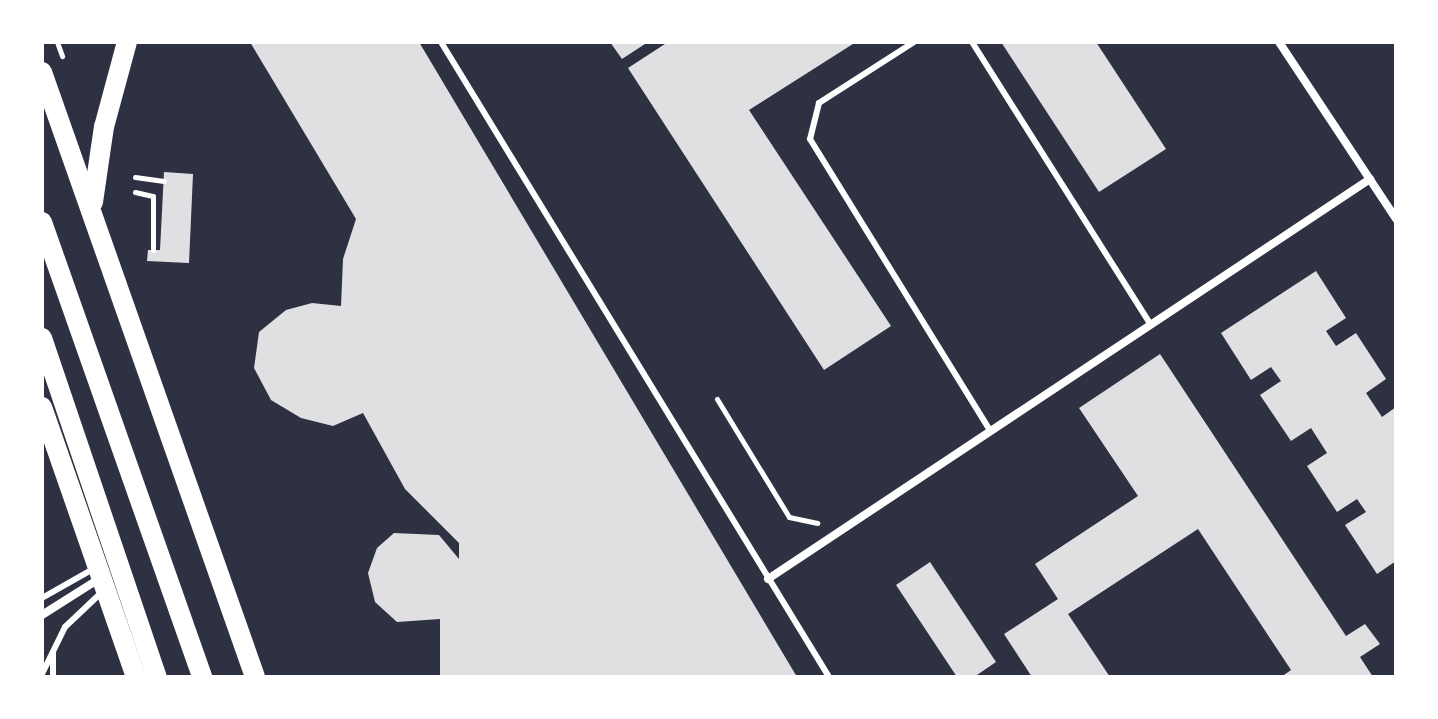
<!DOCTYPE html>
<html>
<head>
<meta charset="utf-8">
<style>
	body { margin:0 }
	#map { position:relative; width:1438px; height:719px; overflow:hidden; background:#2d3142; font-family:Lora,serif }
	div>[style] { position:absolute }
	.building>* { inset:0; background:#e0e0e3 }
	.path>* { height:5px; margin:-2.5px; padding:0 2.5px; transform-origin:2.5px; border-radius:2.5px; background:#fff }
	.service>* { height:6px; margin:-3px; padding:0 3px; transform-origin:3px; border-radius:3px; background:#fff }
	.minor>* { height:8px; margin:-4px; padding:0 4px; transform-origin:4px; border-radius:4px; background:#fff }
	.primary>* { height:20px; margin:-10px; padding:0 10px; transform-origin:10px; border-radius:10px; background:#fff }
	span { translate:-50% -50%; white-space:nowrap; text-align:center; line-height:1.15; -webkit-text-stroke:8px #fff; paint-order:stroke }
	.frame { position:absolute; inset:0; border:44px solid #fff; pointer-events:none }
</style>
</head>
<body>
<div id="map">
	<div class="building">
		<div style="clip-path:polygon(250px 42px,419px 42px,797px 677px,440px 677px,440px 619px,397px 622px,375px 602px,368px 573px,377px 548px,394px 533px,439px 535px,459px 559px,459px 543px,405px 489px,363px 413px,333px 426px,301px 418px,271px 400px,254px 368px,259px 332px,286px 310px,312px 303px,341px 306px,343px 259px,356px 219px)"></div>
		<div style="clip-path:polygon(610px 42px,648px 42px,622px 59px)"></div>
		<div style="clip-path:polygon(668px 42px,856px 42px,749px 110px,891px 326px,824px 370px,628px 68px)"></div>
		<div style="clip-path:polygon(1001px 42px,1096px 42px,1166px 149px,1099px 192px)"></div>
		<div style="clip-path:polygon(164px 172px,193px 174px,189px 263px,147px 261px,148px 250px,160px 250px)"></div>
		<div style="clip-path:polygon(1316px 271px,1346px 318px,1326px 331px,1336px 346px,1356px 333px,1386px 379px,1366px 393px,1382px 417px,1396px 407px,1396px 561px,1377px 574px,1345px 525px,1366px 512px,1357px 499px,1337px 512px,1307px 466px,1327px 453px,1311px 428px,1291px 441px,1260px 395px,1281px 381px,1271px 367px,1251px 380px,1221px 333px)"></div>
		<div style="clip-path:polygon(1160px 354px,1346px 636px,1365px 624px,1380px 644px,1360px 657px,1373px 677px,1281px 677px,1291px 670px,1198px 529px,1068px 614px,1110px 677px,1032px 677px,1004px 634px,1058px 599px,1035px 564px,1138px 496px,1079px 408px)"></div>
		<div style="clip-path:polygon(930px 562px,996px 662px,974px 677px,957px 677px,896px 585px)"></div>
	</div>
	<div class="path">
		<div style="left:57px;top:42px;width:15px;rotate:70deg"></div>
		<div style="left:135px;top:177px;width:29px;rotate:8deg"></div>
		<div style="left:135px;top:192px;width:18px;rotate:13deg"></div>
		<div style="left:153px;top:196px;width:54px;rotate:90deg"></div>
		<div style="left:717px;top:399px;width:138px;rotate:58.6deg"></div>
		<div style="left:789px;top:517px;width:29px;rotate:12deg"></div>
	</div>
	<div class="service">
		<div style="left:441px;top:42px;width:744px;rotate:58.57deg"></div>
		<div style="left:914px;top:42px;width:113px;rotate:147.3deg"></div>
		<div style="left:819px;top:103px;width:37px;rotate:104deg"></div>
		<div style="left:810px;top:139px;width:344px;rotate:58.3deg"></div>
		<div style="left:972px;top:42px;width:335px;rotate:57.7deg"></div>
		<div style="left:42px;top:598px;width:61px;rotate:-29.5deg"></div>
		<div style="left:42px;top:674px;width:52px;rotate:-63.9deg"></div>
		<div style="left:65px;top:627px;width:52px;rotate:-43.5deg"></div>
		<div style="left:53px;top:677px;width:24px;rotate:-90deg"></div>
	</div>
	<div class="minor">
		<div style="left:1279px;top:42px;width:212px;rotate:56.5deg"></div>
		<div style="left:768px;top:579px;width:723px;rotate:-33.6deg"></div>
		<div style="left:42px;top:615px;width:67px;rotate:-32.3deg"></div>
	</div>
	<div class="primary">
		<div style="left:42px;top:72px;width:641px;rotate:70.6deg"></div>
		<div style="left:93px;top:202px;width:76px;rotate:-81.7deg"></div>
		<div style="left:104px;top:127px;width:88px;rotate:-74.9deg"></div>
		<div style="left:42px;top:222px;width:482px;rotate:70.6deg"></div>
		<div style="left:42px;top:338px;width:358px;rotate:71.3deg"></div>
		<div style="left:42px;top:407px;width:286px;rotate:70.8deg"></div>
	</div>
	<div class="frame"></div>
</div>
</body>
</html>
